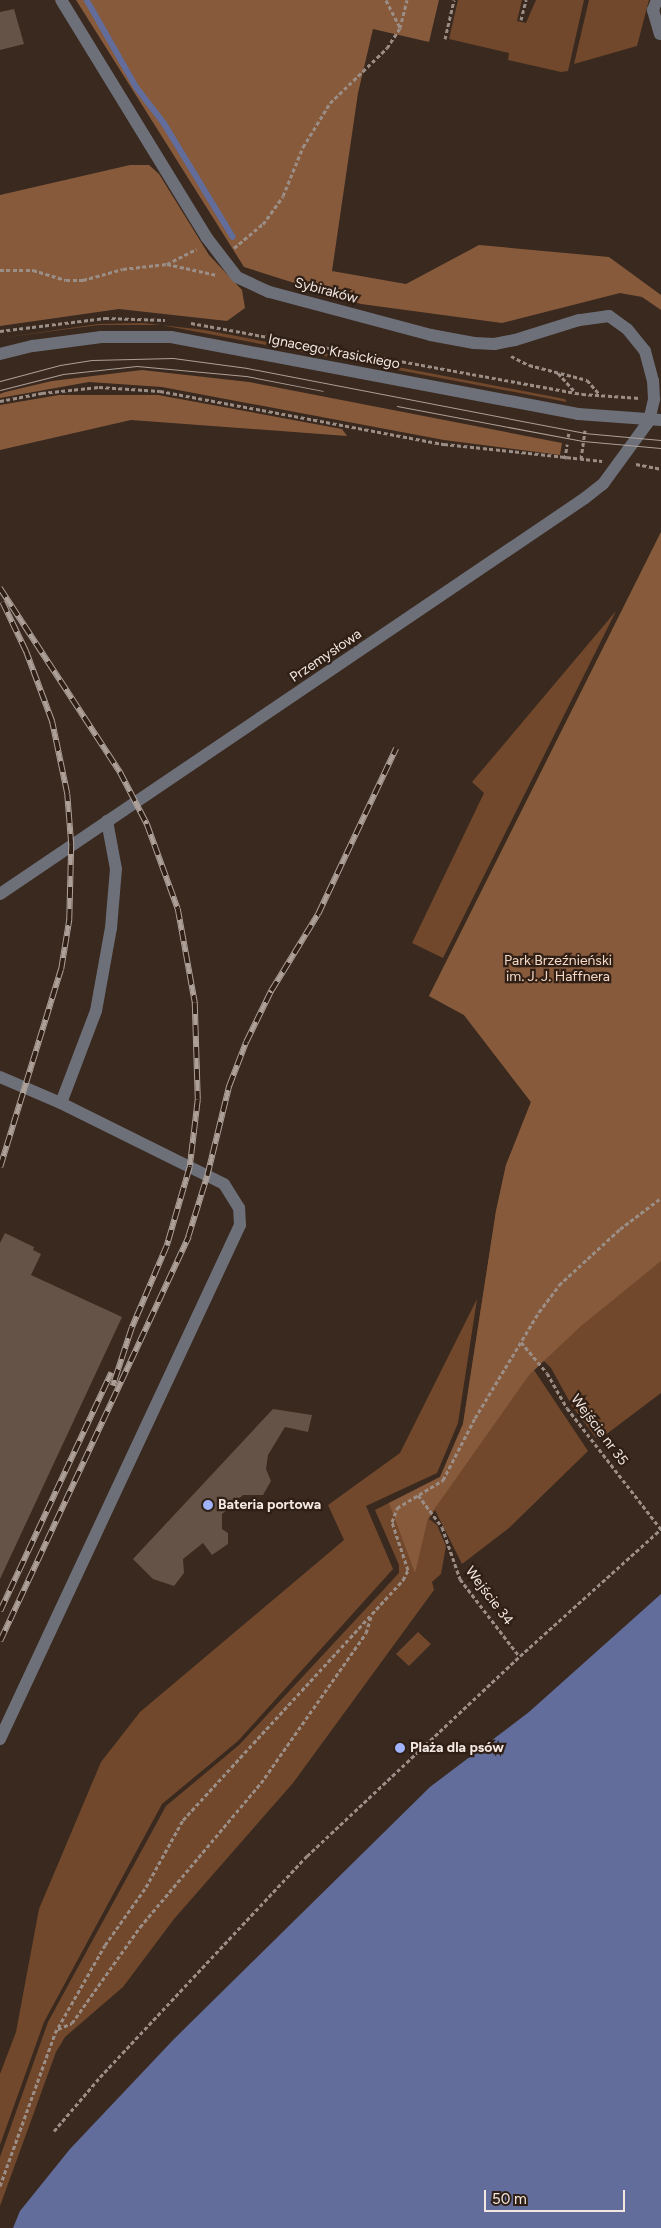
<!DOCTYPE html>
<html>
<head>
<meta charset="utf-8">
<style>
	body { margin:0 }
	#map { position:relative; width:661px; height:2228px; overflow:hidden; background:#39291f; font-family:Figtree,sans-serif }
	div>[style] { position:absolute }
	.green>* { inset:0; background:#71482b }
	.forest>* { inset:0; background:#875a3c }
	.water>* { inset:0; background:#626d9b }
	.stream>* { height:5.5px; margin:-2.75px; padding:0 2.75px; transform-origin:2.75px; border-radius:2.75px; background:#626d9b }
	.building>* { inset:0; background:#655347 }
	.path>* { height:3px; margin-top:-1.5px; transform-origin:0; background:repeating-linear-gradient(90deg,#9b8e86 0 4px,transparent 0 6.5px) }
	.minor>* { height:12px; margin:-6px; padding:0 6px; transform-origin:6px; border-radius:6px; background:#6e7079 }
	.tram>* { height:1px; margin:-0.5px; padding:0 0.5px; transform-origin:0.5px; border-radius:0.5px; background:#ada098 }
	.rail>* { height:5.5px; margin-top:-2.75px; transform-origin:0; background:repeating-linear-gradient(90deg,#2f1f15 0 11px,#ada098 0 22px); box-sizing:border-box; border-block:1px solid #ada098 }
	.dots>* { width:14px; height:14px; translate:-50% -50%; box-sizing:border-box; border:2px solid #2f1f15; border-radius:50% }
	span { translate:-50% -50%; white-space:nowrap; text-align:center; line-height:1.15; -webkit-text-stroke:4.5px #2f1f15; paint-order:stroke }
	.street-label { font-size:14px; color:#f2e7e1 }
	.park-label { font-size:14px; color:#f6d9c6 }
	.poi-label { font-size:14px; color:#f2e7e1; font-weight:700 }
	.left { translate:0 -50%; text-align:left }
	.scale { position:absolute; left:484px; top:2190px; width:141px; height:22px; box-sizing:border-box; border:2px solid #f2e7e1; border-top:0; padding-left:6px; font-size:15px; line-height:18px; white-space:nowrap; color:#f2e7e1; -webkit-text-stroke:4px #2f1f15; paint-order:stroke }
</style>
</head>
<body>
<div id="map">
	<div class="green">
		<div style="clip-path:polygon(458px 0,522px 0,517px 21px,526px 23px,536px 0,584px 0,568px 71px,561px 72px,508px 60px,509px 53px,449px 39px)"></div>
		<div style="clip-path:polygon(589px 0,649px 0,637px 46px,574px 64px)"></div>
		<div style="clip-path:polygon(143px 323px,205px 330px,565px 399px,567px 402px,161px 325px,99px 325px,0 338px,98px 324px)"></div>
		<div style="clip-path:polygon(661px 532px,661px 1393px,604px 1436px,600px 1434px,596px 1438px,572px 1406px,551px 1368px,543px 1360px,534px 1370px,588px 1451px,509px 1528px,462px 1564px,435px 1510px,429px 1519px,437px 1525px,446px 1546px,441px 1574px,432px 1582px,434px 1590px,293px 1783px,174px 1919px,123px 1987px,65px 2037px,56px 2052px,0 2206px,0 2157px,48px 2022px,166px 1806px,239px 1745px,399px 1573px,399px 1565px,375px 1510px,440px 1477px,463px 1424px,496px 1211px,506px 1165px,531px 1102px,464px 1015px,429px 996px)"></div>
		<div style="clip-path:polygon(616px 611px,443px 958px,412px 943px,484px 793px,472px 782px)"></div>
		<div style="clip-path:polygon(477px 1299px,458px 1423px,437px 1473px,366px 1506px,393px 1569px,238px 1741px,162px 1804px,44px 2022px,0 2145px,0 2074px,16px 2032px,39px 1909px,101px 1762px,140px 1712px,344px 1540px,328px 1505px,400px 1453px)"></div>
		<div style="clip-path:polygon(418px 1632px,431px 1644px,409px 1666px,396px 1654px)"></div>
	</div>
	<div class="forest">
		<div style="clip-path:polygon(76px 0,439px 0,429px 42px,373px 29px,358px 93px,332px 271px,406px 284px,479px 245px,609px 257px,661px 295px,661px 310px,642px 297px,620px 293px,502px 323px,361px 304px,244px 267px)"></div>
		<div style="clip-path:polygon(130px 165px,149px 165px,159px 174px,209px 255px,242px 290px,245px 308px,227px 321px,119px 309px,0 326px,0 195px)"></div>
		<div style="clip-path:polygon(142px 370px,249px 382px,562px 443px,560px 455px,444px 440px,162px 387px,89px 382px,0 398px,0 394px,5px 392px,52px 381px)"></div>
		<div style="clip-path:polygon(59px 395px,158px 395px,342px 429px,347px 436px,131px 420px,0 450px,0 405px)"></div>
		<div style="clip-path:polygon(661px 532px,661px 1261px,581px 1326px,529px 1375px,428px 1518px,415px 1573px,389px 1503px,440px 1477px,463px 1424px,496px 1211px,506px 1165px,531px 1102px,464px 1015px,429px 996px)"></div>
	</div>
	<div class="water">
		<div style="clip-path:polygon(661px 1594px,661px 2228px,13px 2228px,20px 2211px,70px 2149px,174px 2039px,430px 1787px,529px 1712px)"></div>
	</div>
	<div class="stream">
		<div style="left:87px;top:0;width:101px;rotate:60.4deg"></div>
		<div style="left:137px;top:88px;width:44px;rotate:52.4deg"></div>
		<div style="left:164px;top:123px;width:133px;rotate:58.8deg"></div>
	</div>
	<div class="building">
		<div style="clip-path:polygon(14px 9px,24px 44px,0 50px,0 12px)"></div>
		<div style="clip-path:polygon(5px 1233px,34px 1247px,33px 1250px,41px 1254px,31px 1275px,122px 1317px,0 1579px,0 1243px)"></div>
		<div style="clip-path:polygon(273px 1409px,312px 1415px,308px 1432px,285px 1427px,268px 1455px,266px 1469px,271px 1481px,263px 1495px,243px 1495px,222px 1514px,222px 1529px,228px 1533px,228px 1544px,212px 1555px,203px 1543px,183px 1559px,184px 1573px,174px 1586px,153px 1579px,133px 1559px)"></div>
	</div>
	<div class="path">
		<div style="left:386px;top:0;width:31px;rotate:63deg"></div>
		<div style="left:521px;top:20px;width:21px;rotate:-76deg"></div>
		<div style="left:445px;top:39px;width:40px;rotate:-77deg"></div>
		<div style="left:234px;top:248px;width:38px;rotate:-40deg"></div>
		<div style="left:263px;top:224px;width:34px;rotate:-54deg"></div>
		<div style="left:283px;top:196px;width:53px;rotate:-67.8deg"></div>
		<div style="left:303px;top:147px;width:52px;rotate:-58.5deg"></div>
		<div style="left:330px;top:103px;width:79px;rotate:-44deg"></div>
		<div style="left:387px;top:48px;width:24px;rotate:-57deg"></div>
		<div style="left:400px;top:28px;width:29px;rotate:-76deg"></div>
		<div style="left:167px;top:264px;width:51px;rotate:12.4deg"></div>
		<div style="left:0;top:270px;width:33px"></div>
		<div style="left:33px;top:270px;width:34px;rotate:17deg"></div>
		<div style="left:66px;top:280px;width:17px"></div>
		<div style="left:83px;top:280px;width:41px;rotate:-15.4deg"></div>
		<div style="left:123px;top:269px;width:44px;rotate:-6.5deg"></div>
		<div style="left:167px;top:264px;width:33px;rotate:-27deg"></div>
		<div style="left:191px;top:323px;width:397px;rotate:10.3deg"></div>
		<div style="left:582px;top:394px;width:58px;rotate:3.9deg"></div>
		<div style="left:0;top:331px;width:106px;rotate:-7.1deg"></div>
		<div style="left:105px;top:318px;width:60px;rotate:1.9deg"></div>
		<div style="left:511px;top:356px;width:20px;rotate:27deg"></div>
		<div style="left:529px;top:365px;width:60px;rotate:14.5deg"></div>
		<div style="left:587px;top:380px;width:18px;rotate:49deg"></div>
		<div style="left:558px;top:373px;width:25px;rotate:48deg"></div>
		<div style="left:0;top:401px;width:43px;rotate:-10.8deg"></div>
		<div style="left:42px;top:393px;width:57px;rotate:-6deg"></div>
		<div style="left:99px;top:387px;width:61px;rotate:3.8deg"></div>
		<div style="left:160px;top:391px;width:289px;rotate:10.6deg"></div>
		<div style="left:444px;top:444px;width:159px;rotate:6.1deg"></div>
		<div style="left:568px;top:437px;width:4px;rotate:-76deg"></div>
		<div style="left:565px;top:459px;width:15px;rotate:-82deg"></div>
		<div style="left:581px;top:459px;width:29px;rotate:-82deg"></div>
		<div style="left:636px;top:464px;width:25px;rotate:11deg"></div>
		<div style="left:521px;top:1342px;width:40px;rotate:50deg"></div>
		<div style="left:547px;top:1373px;width:40px;rotate:60.3deg"></div>
		<div style="left:567px;top:1408px;width:153px;rotate:52.2deg"></div>
		<div style="left:418px;top:1495px;width:40px;rotate:53deg"></div>
		<div style="left:442px;top:1527px;width:55px;rotate:70.9deg"></div>
		<div style="left:460px;top:1579px;width:97px;rotate:52.5deg"></div>
		<div style="left:58px;top:2029px;width:15px;rotate:-23deg"></div>
		<div style="left:72px;top:2023px;width:118px;rotate:-54.7deg"></div>
		<div style="left:140px;top:1927px;width:188px;rotate:-50deg"></div>
		<div style="left:261px;top:1783px;width:183px;rotate:-55deg"></div>
		<div style="left:366px;top:1633px;width:17px;rotate:-73deg"></div>
		<div style="left:54px;top:2131px;width:71px;rotate:-49.6deg"></div>
		<div style="left:100px;top:2077px;width:303px;rotate:-46.9deg"></div>
		<div style="left:307px;top:1856px;width:292px;rotate:-43.2deg"></div>
		<div style="left:520px;top:1656px;width:190px;rotate:-42deg"></div>
		<div style="left:0;top:2186px;width:163px;rotate:-70.2deg"></div>
		<div style="left:55px;top:2033px;width:101px;rotate:-60.4deg"></div>
		<div style="left:105px;top:1945px;width:71px;rotate:-54.7deg"></div>
		<div style="left:146px;top:1887px;width:77px;rotate:-61.1deg"></div>
		<div style="left:183px;top:1820px;width:326px;rotate:-47.5deg"></div>
		<div style="left:403px;top:1580px;width:11px;rotate:-63deg"></div>
		<div style="left:408px;top:1570px;width:51px;rotate:-108.4deg"></div>
		<div style="left:392px;top:1522px;width:15px;rotate:-70deg"></div>
		<div style="left:397px;top:1508px;width:54px;rotate:-31.3deg"></div>
		<div style="left:443px;top:1480px;width:70px;rotate:-62.7deg"></div>
		<div style="left:475px;top:1418px;width:124px;rotate:-58.9deg"></div>
		<div style="left:539px;top:1312px;width:34px;rotate:-53deg"></div>
		<div style="left:559px;top:1285px;width:83px;rotate:-42.6deg"></div>
		<div style="left:620px;top:1229px;width:51px;rotate:-37.1deg"></div>
	</div>
	<div class="minor">
		<div style="left:657px;top:0;width:11px;rotate:112deg"></div>
		<div style="left:653px;top:10px;width:25px;rotate:74deg"></div>
		<div style="left:0;top:354px;width:34px;rotate:-14deg"></div>
		<div style="left:33px;top:346px;width:69px;rotate:-7.5deg"></div>
		<div style="left:101px;top:337px;width:70px"></div>
		<div style="left:171px;top:337px;width:414px;rotate:10.7deg"></div>
		<div style="left:578px;top:414px;width:83px;rotate:4.1deg"></div>
		<div style="left:0;top:894px;width:706px;rotate:-34.09deg"></div>
		<div style="left:585px;top:498px;width:23px;rotate:-38deg"></div>
		<div style="left:603px;top:484px;width:78px;rotate:-53.9deg"></div>
		<div style="left:649px;top:421px;width:23px;rotate:-77deg"></div>
		<div style="left:654px;top:399px;width:18px;rotate:-93deg"></div>
		<div style="left:653px;top:381px;width:31px;rotate:-105deg"></div>
		<div style="left:645px;top:351px;width:28px;rotate:-129deg"></div>
		<div style="left:627px;top:329px;width:22px;rotate:-144deg"></div>
		<div style="left:609px;top:316px;width:30px;rotate:172deg"></div>
		<div style="left:579px;top:320px;width:67px;rotate:162.6deg"></div>
		<div style="left:515px;top:340px;width:21px;rotate:169deg"></div>
		<div style="left:494px;top:344px;width:20px;rotate:-177deg"></div>
		<div style="left:474px;top:343px;width:44px;rotate:-169.5deg"></div>
		<div style="left:431px;top:335px;width:168px;rotate:-165.1deg"></div>
		<div style="left:269px;top:292px;width:35px;rotate:-155deg"></div>
		<div style="left:237px;top:277px;width:49px;rotate:-127.6deg"></div>
		<div style="left:207px;top:238px;width:279px;rotate:-121.5deg"></div>
		<div style="left:0;top:1077px;width:66px;rotate:23.1deg"></div>
		<div style="left:0;top:1739px;width:567px;rotate:-64.97deg"></div>
		<div style="left:240px;top:1225px;width:17px;rotate:-93deg"></div>
		<div style="left:239px;top:1208px;width:28px;rotate:-122deg"></div>
		<div style="left:224px;top:1184px;width:182px;rotate:-153.6deg"></div>
		<div style="left:61px;top:1103px;width:98px;rotate:-69.2deg"></div>
		<div style="left:96px;top:1011px;width:84px;rotate:-79.8deg"></div>
		<div style="left:111px;top:928px;width:59px;rotate:-85.2deg"></div>
		<div style="left:116px;top:869px;width:49px;rotate:-100.6deg"></div>
	</div>
	<div class="tram">
		<div style="left:0;top:381px;width:62px;rotate:-14.9deg"></div>
		<div style="left:60px;top:365px;width:32px;rotate:-9deg"></div>
		<div style="left:92px;top:360px;width:81px;rotate:-1.4deg"></div>
		<div style="left:173px;top:358px;width:75px;rotate:7.7deg"></div>
		<div style="left:247px;top:368px;width:343px;rotate:10.9deg"></div>
		<div style="left:584px;top:433px;width:77px;rotate:5.2deg"></div>
		<div style="left:0;top:390px;width:65px;rotate:-14.3deg"></div>
		<div style="left:63px;top:374px;width:74px;rotate:-6.2deg"></div>
		<div style="left:137px;top:366px;width:109px;rotate:5.2deg"></div>
		<div style="left:246px;top:376px;width:78px;rotate:11deg"></div>
		<div style="left:397px;top:406px;width:189px;rotate:10.7deg"></div>
		<div style="left:583px;top:441px;width:78px;rotate:5.1deg"></div>
	</div>
	<div class="rail">
		<div style="left:0;top:588px;width:220px;rotate:56.9deg"></div>
		<div style="left:120px;top:772px;width:59px;rotate:62.6deg"></div>
		<div style="left:147px;top:824px;width:90px;rotate:70deg"></div>
		<div style="left:178px;top:909px;width:96px;rotate:79.7deg"></div>
		<div style="left:195px;top:1003px;width:97px;rotate:88.2deg"></div>
		<div style="left:198px;top:1100px;width:67px;rotate:96.8deg"></div>
		<div style="left:190px;top:1167px;width:82px;rotate:106.2deg"></div>
		<div style="left:167px;top:1246px;width:89px;rotate:113.1deg"></div>
		<div style="left:132px;top:1328px;width:61px;rotate:108.1deg"></div>
		<div style="left:0;top:1167px;width:207px;rotate:-72.9deg"></div>
		<div style="left:61px;top:969px;width:50px;rotate:-80.7deg"></div>
		<div style="left:69px;top:920px;width:75px;rotate:-88.5deg"></div>
		<div style="left:71px;top:845px;width:51px;rotate:-94.5deg"></div>
		<div style="left:67px;top:794px;width:74px;rotate:-101.8deg"></div>
		<div style="left:52px;top:722px;width:75px;rotate:-110.4deg"></div>
		<div style="left:26px;top:652px;width:55px;rotate:-115.6deg"></div>
		<div style="left:0;top:1611px;width:263px;rotate:-65deg"></div>
		<div style="left:0;top:1641px;width:446px;rotate:-65deg"></div>
		<div style="left:188px;top:1237px;width:64px;rotate:-72.7deg"></div>
		<div style="left:207px;top:1176px;width:93px;rotate:-76.3deg"></div>
		<div style="left:229px;top:1086px;width:47px;rotate:-68.9deg"></div>
		<div style="left:246px;top:1042px;width:57px;rotate:-63.9deg"></div>
		<div style="left:271px;top:991px;width:90px;rotate:-58.6deg"></div>
		<div style="left:318px;top:914px;width:183px;rotate:-64.8deg"></div>
	</div>
	<div class="dots">
		<div style="left:208px;top:1505px;background:#a1b3fd"></div>
		<div style="left:400px;top:1748px;background:#a1b3fd"></div>
	</div>
	<div class="street-label">
		<span style="left:326px;top:291px;rotate:15deg">Sybiraków</span>
		<span style="left:334px;top:352px;rotate:11deg">Ignacego Krasickiego</span>
		<span style="left:326px;top:656px;rotate:-34deg">Przemysłowa</span>
		<span style="left:599px;top:1430px;rotate:53deg">Wejście nr 35</span>
		<span style="left:489px;top:1596px;rotate:53deg">Wejście 34</span>
	</div>
	<div class="park-label">
		<span style="left:558px;top:969px">Park Brzeźnieński<br>im. J. J. Haffnera</span>
	</div>
	<div class="poi-label">
		<span class="left" style="left:218px;top:1505px">Bateria portowa</span>
		<span class="left" style="left:410px;top:1748px">Plaża dla psów</span>
	</div>
	<div class="scale">50 m</div>
</div>
</body>
</html>
